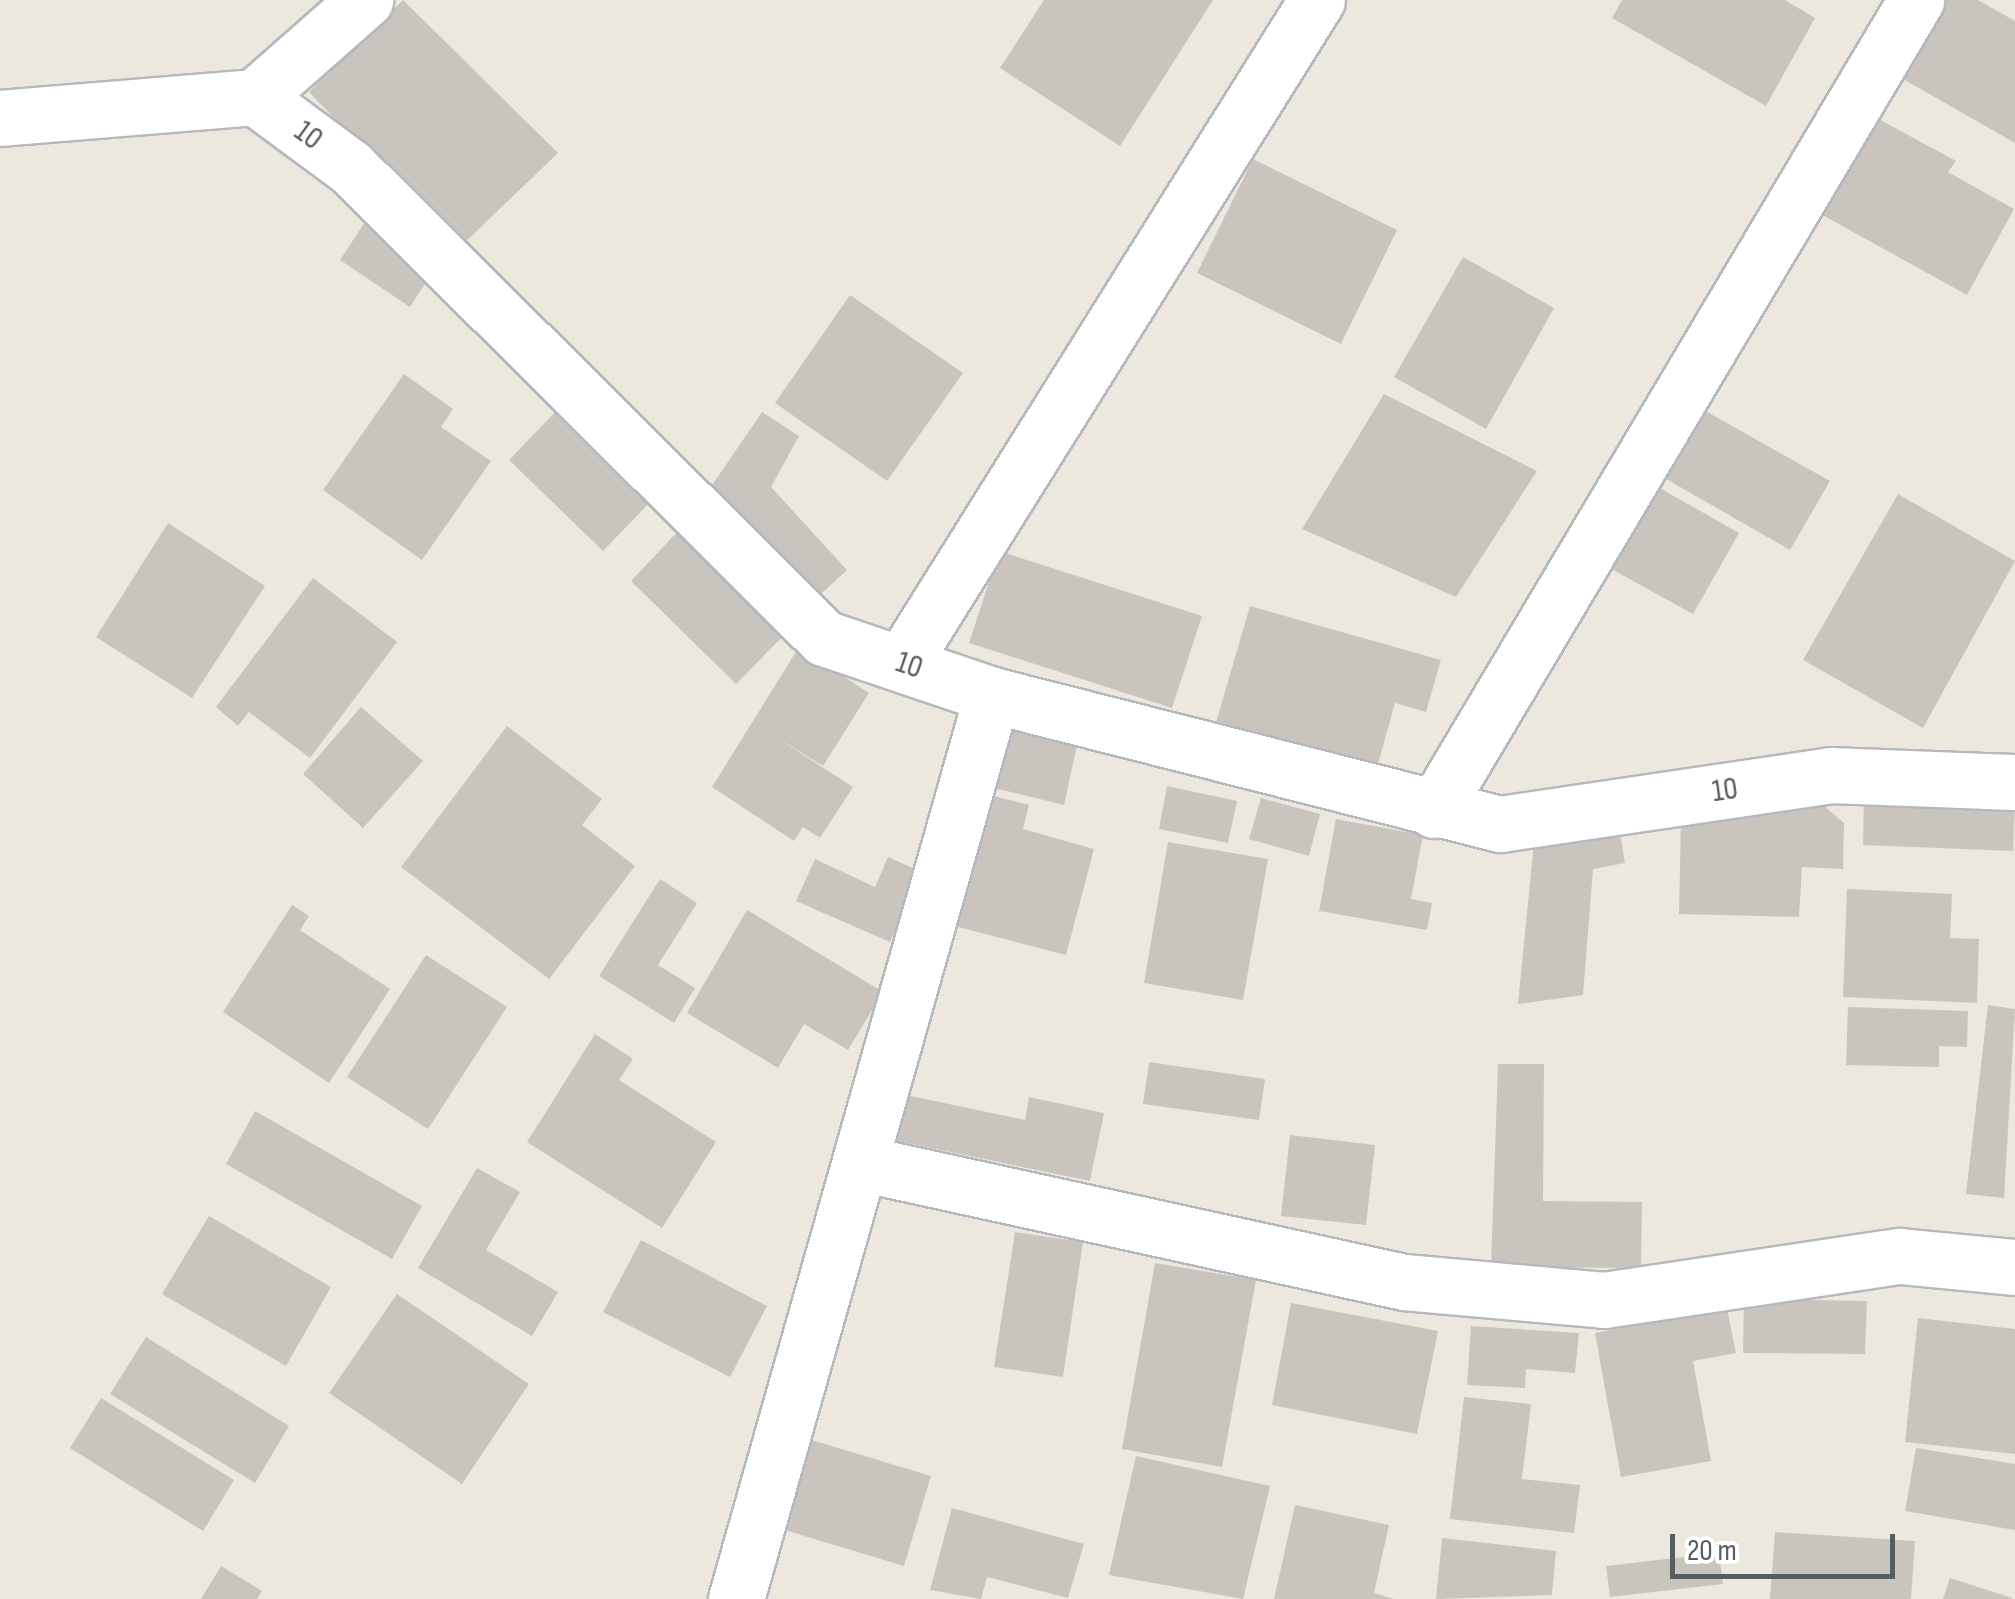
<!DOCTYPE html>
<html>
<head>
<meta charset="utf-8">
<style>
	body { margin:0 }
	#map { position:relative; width:2015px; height:1599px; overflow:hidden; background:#ede8de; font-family:"Sofia Sans Condensed",sans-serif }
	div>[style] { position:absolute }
	.building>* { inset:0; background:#c9c5be }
	.roads { filter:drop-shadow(2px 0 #b5b8bd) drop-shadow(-2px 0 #b5b8bd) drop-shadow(0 2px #b5b8bd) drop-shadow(0 -2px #b5b8bd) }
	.minor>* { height:55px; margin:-27.5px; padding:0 27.5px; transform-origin:27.5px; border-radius:27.5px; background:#fff }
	span { translate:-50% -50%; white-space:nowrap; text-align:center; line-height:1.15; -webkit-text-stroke:8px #fff; paint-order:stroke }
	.street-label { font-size:32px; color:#585d61 }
	.scale { position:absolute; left:1670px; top:1534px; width:225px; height:45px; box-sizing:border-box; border:5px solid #585d61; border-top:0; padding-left:12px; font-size:30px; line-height:35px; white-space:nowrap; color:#585d61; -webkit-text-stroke:8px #fff; paint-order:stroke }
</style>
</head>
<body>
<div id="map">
	<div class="building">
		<div style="clip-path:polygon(403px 0,558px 153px,459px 248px,309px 92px)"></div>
		<div style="clip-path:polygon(1044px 0,1213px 0,1120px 146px,1000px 68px)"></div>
		<div style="clip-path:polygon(1622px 0,1785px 0,1815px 18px,1766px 106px,1612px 18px)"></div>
		<div style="clip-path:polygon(1939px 0,1978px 0,2015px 21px,2015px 143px,1896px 75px)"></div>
		<div style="clip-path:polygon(1862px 110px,1956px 161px,1948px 172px,2014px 209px,1967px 295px,1808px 207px)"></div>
		<div style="clip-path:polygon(1253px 159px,1397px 230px,1341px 344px,1197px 273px)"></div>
		<div style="clip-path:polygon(367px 219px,437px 265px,410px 307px,340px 260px)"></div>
		<div style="clip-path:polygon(1463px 257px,1554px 308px,1486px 429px,1394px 377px)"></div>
		<div style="clip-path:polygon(850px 295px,963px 373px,887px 481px,775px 403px)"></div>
		<div style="clip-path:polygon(404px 374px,453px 409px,441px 427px,491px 461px,422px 560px,323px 490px)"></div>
		<div style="clip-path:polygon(1384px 394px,1537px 471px,1456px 597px,1302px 529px)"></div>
		<div style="clip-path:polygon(1686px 400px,1830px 481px,1790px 550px,1647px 468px)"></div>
		<div style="clip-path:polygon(561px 406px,655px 497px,603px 551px,509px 460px)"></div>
		<div style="clip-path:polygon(762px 412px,799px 436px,771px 487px,847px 570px,807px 607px,706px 494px)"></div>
		<div style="clip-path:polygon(1642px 478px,1739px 533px,1693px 614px,1595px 560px)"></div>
		<div style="clip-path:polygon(1898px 494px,2015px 561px,1923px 728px,1803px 660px)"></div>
		<div style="clip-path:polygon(168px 523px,265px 586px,192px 698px,96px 637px)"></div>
		<div style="clip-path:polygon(683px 526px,789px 630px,736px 684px,631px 581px)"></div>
		<div style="clip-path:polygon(999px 551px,1202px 616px,1172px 708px,969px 643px)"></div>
		<div style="clip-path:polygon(313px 578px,397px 642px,310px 758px,249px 712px,238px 726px,216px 707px)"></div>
		<div style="clip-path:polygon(1250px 606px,1441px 660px,1426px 712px,1395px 703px,1376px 771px,1215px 726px)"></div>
		<div style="clip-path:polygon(799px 647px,869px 693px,823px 766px,774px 736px,853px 787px,820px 838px,803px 827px,794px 841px,712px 787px)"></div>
		<div style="clip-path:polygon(361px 707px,423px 761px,363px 828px,303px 774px)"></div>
		<div style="clip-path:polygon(507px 726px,602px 799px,582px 825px,635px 866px,549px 979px,401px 867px)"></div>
		<div style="clip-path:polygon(1003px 729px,1077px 745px,1064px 805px,990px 787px)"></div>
		<div style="clip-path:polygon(1167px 786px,1237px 801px,1228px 843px,1159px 829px)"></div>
		<div style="clip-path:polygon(986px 794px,1029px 805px,1023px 829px,1094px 849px,1066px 955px,951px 925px)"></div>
		<div style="clip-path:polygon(1864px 794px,2015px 805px,2013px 851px,1863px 845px)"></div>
		<div style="clip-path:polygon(1261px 798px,1320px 814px,1309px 856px,1249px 839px)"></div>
		<div style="clip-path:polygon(1816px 799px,1844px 823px,1843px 869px,1802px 867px,1799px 917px,1679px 914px,1681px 818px)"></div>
		<div style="clip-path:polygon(1336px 819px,1423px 835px,1411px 899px,1432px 903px,1427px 930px,1319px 911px)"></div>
		<div style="clip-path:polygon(1619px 827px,1625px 863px,1593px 869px,1583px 995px,1518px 1004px,1534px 842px)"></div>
		<div style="clip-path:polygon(1168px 842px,1268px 859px,1243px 1000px,1144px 983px)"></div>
		<div style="clip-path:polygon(888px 857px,922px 872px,890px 942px,796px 901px,815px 859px,875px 887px)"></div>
		<div style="clip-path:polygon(660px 879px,697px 903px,658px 965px,695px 988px,674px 1023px,599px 976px)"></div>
		<div style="clip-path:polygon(1847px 889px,1952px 894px,1950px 938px,1979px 939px,1977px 1003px,1843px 997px)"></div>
		<div style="clip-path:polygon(292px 905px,309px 916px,300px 930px,390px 989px,329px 1083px,223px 1012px)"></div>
		<div style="clip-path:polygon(747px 910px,883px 992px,848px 1050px,804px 1024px,778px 1068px,687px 1013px)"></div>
		<div style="clip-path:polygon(426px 955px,507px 1007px,428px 1129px,347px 1077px)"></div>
		<div style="clip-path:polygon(1988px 1005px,2015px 1009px,2004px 1198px,1966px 1194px)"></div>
		<div style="clip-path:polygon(1848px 1007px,1968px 1011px,1967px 1047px,1939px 1046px,1939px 1067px,1846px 1065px)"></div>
		<div style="clip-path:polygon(595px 1034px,633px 1059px,619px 1080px,716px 1142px,662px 1228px,527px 1142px)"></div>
		<div style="clip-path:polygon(1149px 1062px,1265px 1079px,1259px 1120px,1143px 1104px)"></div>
		<div style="clip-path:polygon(1498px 1064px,1544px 1064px,1543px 1201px,1642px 1202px,1641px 1268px,1491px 1267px)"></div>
		<div style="clip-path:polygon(901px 1094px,1025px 1120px,1029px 1097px,1104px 1113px,1090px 1181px,892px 1140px)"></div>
		<div style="clip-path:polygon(255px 1111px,422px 1206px,392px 1259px,226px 1164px)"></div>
		<div style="clip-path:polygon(1290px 1135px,1375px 1145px,1366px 1225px,1281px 1216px)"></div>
		<div style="clip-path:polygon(477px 1168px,520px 1192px,486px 1250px,558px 1292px,532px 1336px,418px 1268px)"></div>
		<div style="clip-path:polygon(209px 1216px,331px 1287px,286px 1366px,162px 1294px)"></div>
		<div style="clip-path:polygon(1015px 1232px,1083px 1242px,1063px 1377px,994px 1367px)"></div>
		<div style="clip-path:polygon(641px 1240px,767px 1306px,730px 1377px,603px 1312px)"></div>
		<div style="clip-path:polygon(1155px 1263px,1256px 1280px,1222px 1467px,1122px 1449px)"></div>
		<div style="clip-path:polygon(397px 1294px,529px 1384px,462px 1484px,329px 1393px)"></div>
		<div style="clip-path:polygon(1744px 1299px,1867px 1301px,1865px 1354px,1743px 1353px)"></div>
		<div style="clip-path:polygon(1291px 1303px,1438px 1331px,1417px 1434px,1272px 1405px)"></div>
		<div style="clip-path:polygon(1727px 1308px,1736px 1353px,1693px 1361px,1711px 1461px,1621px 1477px,1595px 1333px)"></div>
		<div style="clip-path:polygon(1918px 1318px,2015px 1329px,2015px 1454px,1905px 1442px)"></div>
		<div style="clip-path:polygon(1471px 1326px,1579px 1333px,1575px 1373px,1526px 1369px,1525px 1388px,1467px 1385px)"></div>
		<div style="clip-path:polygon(146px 1337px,289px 1426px,255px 1483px,110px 1394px)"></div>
		<div style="clip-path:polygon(1464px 1397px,1531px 1404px,1522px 1479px,1580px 1485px,1574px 1533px,1450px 1519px)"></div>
		<div style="clip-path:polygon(101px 1398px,234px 1480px,203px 1531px,70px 1448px)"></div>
		<div style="clip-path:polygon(805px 1438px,931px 1476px,904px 1566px,778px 1528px)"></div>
		<div style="clip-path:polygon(1916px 1448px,2015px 1464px,2015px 1530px,1905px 1511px)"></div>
		<div style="clip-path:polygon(1136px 1456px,1270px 1486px,1243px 1599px,1109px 1575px)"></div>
		<div style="clip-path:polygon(1295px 1505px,1389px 1525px,1374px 1593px,1394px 1599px,1274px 1599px)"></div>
		<div style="clip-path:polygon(952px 1508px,1084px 1544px,1068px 1598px,987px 1577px,981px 1599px,930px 1590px)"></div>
		<div style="clip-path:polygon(1775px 1532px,1915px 1541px,1911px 1599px,1770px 1599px)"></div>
		<div style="clip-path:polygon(1442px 1538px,1556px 1551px,1552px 1595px,1436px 1599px)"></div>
		<div style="clip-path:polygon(1719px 1553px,1723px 1584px,1610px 1597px,1606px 1566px)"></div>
		<div style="clip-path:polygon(221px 1566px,262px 1591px,257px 1599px,201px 1599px)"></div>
		<div style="clip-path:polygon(1950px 1578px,2012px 1598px,2012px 1599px,1943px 1599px)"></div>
	</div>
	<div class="roads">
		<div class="minor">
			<div style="left:255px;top:97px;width:147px;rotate:-41.4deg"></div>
			<div style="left:0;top:118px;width:256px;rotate:-4.7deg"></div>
			<div style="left:255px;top:97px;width:118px;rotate:36.4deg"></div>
			<div style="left:350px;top:167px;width:668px;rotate:44.82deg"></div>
			<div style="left:824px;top:638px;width:177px;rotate:18.7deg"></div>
			<div style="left:992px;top:695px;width:524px;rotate:14.25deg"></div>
			<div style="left:1500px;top:824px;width:334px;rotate:-8.4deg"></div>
			<div style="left:1830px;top:775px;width:185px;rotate:2.2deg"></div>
			<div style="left:902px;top:663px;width:782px;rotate:-57.96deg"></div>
			<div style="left:1434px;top:810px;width:943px;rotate:-59.24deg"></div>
			<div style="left:860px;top:1163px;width:557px;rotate:12.34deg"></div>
			<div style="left:1404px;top:1282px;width:201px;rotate:5.1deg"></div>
			<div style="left:1604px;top:1300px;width:299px;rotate:-8.5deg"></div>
			<div style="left:1900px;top:1256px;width:116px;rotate:5.5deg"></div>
			<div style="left:736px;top:1599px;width:940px;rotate:-74.19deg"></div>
		</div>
	</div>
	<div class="street-label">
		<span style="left:308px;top:136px;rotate:36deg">10</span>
		<span style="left:909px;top:666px;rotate:19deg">10</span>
		<span style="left:1725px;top:791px;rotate:-8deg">10</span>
	</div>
	<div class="scale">20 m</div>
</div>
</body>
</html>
